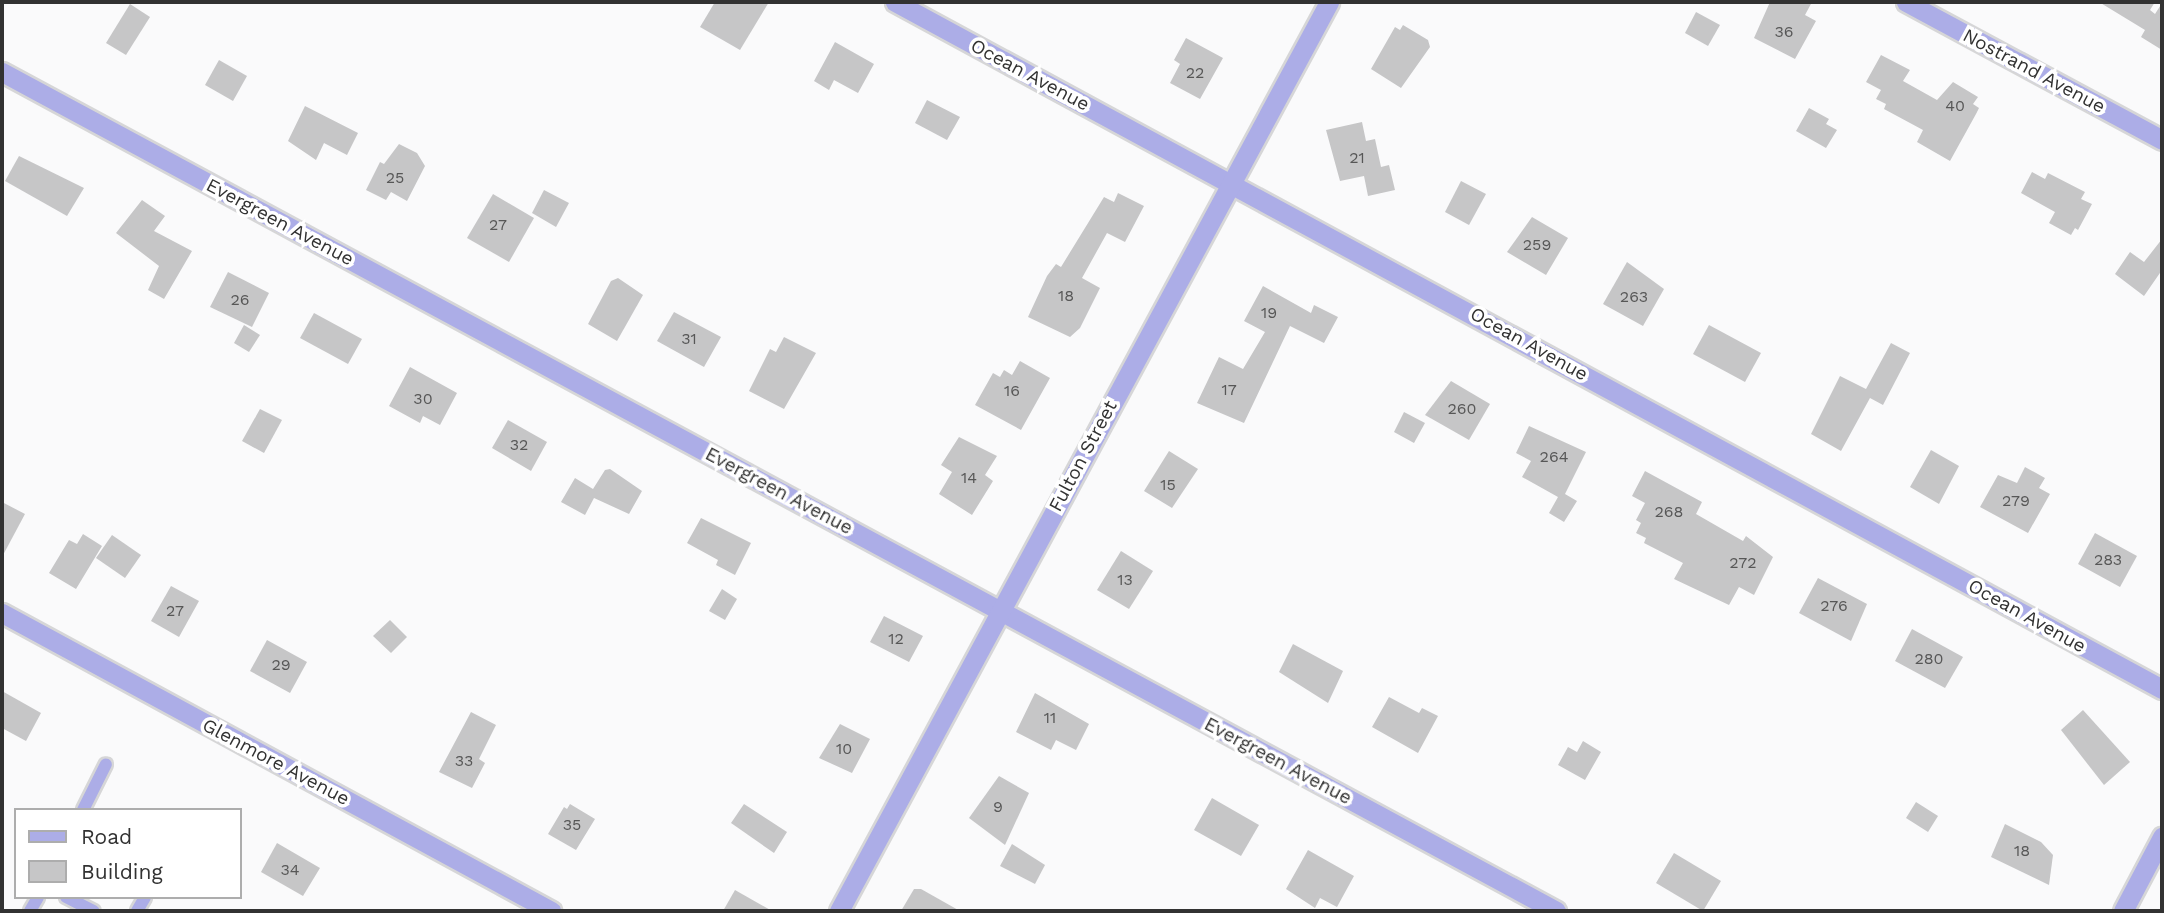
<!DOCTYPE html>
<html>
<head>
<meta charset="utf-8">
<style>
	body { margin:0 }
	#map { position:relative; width:2164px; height:913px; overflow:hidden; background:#fafafb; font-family:"Work Sans",sans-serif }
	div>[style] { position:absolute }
	.building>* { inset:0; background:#c6c6c7 }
	.roads { filter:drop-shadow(2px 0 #d6d6d7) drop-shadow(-2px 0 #d6d6d7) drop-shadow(0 2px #d6d6d7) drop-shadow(0 -2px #d6d6d7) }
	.service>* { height:12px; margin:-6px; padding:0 6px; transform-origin:6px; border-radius:6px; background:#acade7 }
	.minor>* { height:19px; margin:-9.5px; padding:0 9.5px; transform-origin:9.5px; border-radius:9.5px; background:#acade7 }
	.tertiary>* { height:19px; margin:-9.5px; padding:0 9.5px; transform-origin:9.5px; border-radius:9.5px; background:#acade7 }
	span { translate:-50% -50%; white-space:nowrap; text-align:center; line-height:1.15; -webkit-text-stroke:7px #fff; paint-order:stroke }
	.number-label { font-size:16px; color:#575757 }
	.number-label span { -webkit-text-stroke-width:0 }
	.street-label { font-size:19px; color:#323232 }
	.frame { position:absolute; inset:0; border:4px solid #323232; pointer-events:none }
	.legend { position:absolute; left:14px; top:808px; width:228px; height:91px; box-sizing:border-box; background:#fff; border:2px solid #adadad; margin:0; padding:9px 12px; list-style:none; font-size:21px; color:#323232 }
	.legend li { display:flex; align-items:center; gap:14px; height:35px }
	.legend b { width:35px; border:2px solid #adadad }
</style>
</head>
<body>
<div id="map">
	<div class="building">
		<div style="clip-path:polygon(715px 2px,769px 2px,740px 50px,700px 27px)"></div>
		<div style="clip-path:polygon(1770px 2px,1812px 2px,1805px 15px,1816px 21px,1795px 59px,1754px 38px)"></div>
		<div style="clip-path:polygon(2099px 2px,2155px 2px,2150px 10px,2155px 14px,2162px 3px,2162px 50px,2141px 37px,2145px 30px)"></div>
		<div style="clip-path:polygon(130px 4px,150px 17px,126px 55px,106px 43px)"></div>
		<div style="clip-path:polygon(1696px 12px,1720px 25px,1708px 46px,1685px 33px)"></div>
		<div style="clip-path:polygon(1403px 25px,1428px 40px,1430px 47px,1401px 88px,1371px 69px,1395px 27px,1400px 30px)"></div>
		<div style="clip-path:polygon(1186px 38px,1223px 58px,1200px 99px,1170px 83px,1180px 64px,1174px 60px)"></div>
		<div style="clip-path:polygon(835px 42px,874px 64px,858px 93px,834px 80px,829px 90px,814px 81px)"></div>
		<div style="clip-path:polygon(1881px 55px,1910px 70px,1903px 81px,1937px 100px,1953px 82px,1978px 97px,1973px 104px,1979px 108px,1976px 114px,1950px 161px,1917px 142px,1923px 130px,1884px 109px,1886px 104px,1876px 99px,1881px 90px,1866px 82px)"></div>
		<div style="clip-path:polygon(219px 60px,247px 76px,233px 101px,205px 85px)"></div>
		<div style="clip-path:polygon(927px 100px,960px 117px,947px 140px,915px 123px)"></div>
		<div style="clip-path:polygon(305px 106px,358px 133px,347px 155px,324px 143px,316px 160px,288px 141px)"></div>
		<div style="clip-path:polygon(1809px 108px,1829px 119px,1826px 124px,1837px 130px,1826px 148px,1796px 131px)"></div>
		<div style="clip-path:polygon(1362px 122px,1366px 141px,1375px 139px,1381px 167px,1389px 165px,1395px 190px,1368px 196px,1364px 176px,1340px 181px,1326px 130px)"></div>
		<div style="clip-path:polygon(399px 144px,417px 153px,425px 166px,407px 201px,391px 192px,386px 200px,366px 190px,380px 162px,384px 164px)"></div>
		<div style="clip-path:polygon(19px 156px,84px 188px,67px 216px,5px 181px)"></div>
		<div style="clip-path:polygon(2032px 172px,2045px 179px,2048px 173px,2085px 192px,2081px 199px,2092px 204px,2078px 230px,2075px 228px,2071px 235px,2049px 223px,2055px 212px,2021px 193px)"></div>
		<div style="clip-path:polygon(1461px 181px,1486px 194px,1469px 225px,1445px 212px)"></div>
		<div style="clip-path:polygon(544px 190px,569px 203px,556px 227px,532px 213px)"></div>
		<div style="clip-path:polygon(1118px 193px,1144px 206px,1125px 242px,1107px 233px,1082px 278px,1100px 288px,1080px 328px,1070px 337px,1028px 317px,1047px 276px,1056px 264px,1061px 267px,1104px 197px,1114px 202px)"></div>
		<div style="clip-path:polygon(493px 194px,534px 218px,509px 262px,467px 238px)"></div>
		<div style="clip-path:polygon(142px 200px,165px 216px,154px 231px,192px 251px,164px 299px,148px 290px,159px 266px,116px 233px)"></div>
		<div style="clip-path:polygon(1532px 217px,1568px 238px,1546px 275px,1507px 252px)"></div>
		<div style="clip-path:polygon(2162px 239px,2162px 270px,2144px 296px,2115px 274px,2130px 252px,2144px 262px)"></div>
		<div style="clip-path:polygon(1627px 262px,1664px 289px,1643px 326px,1603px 304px)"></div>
		<div style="clip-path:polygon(228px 272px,269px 293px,252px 327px,210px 307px)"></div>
		<div style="clip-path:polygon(618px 278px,643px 295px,617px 341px,588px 324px,611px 281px)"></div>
		<div style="clip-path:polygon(1263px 286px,1311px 313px,1314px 305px,1338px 317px,1324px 343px,1290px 326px,1244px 423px,1197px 403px,1219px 357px,1243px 369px,1265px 332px,1244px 321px)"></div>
		<div style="clip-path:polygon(674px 312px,721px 337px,704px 367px,657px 341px)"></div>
		<div style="clip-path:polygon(314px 313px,362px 339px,348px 364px,300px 338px)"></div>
		<div style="clip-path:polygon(244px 325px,260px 335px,249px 352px,234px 343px)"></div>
		<div style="clip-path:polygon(1709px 325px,1761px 353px,1745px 382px,1693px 354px)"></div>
		<div style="clip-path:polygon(784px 337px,816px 353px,784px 409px,749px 391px,770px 349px,776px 352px)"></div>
		<div style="clip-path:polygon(1891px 343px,1910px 353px,1883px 405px,1870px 398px,1841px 451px,1811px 434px,1840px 376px,1866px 389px)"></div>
		<div style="clip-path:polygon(1020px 361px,1050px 378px,1021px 430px,975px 405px,993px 373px,1000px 377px,1004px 370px,1012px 375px)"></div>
		<div style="clip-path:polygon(410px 367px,457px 393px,440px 425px,423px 416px,420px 423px,389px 406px)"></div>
		<div style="clip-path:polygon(1451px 381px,1490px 404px,1469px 440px,1425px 415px)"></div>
		<div style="clip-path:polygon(260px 409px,282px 420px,264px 453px,242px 441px)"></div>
		<div style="clip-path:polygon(1404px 412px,1425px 423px,1414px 443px,1394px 432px)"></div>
		<div style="clip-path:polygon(508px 420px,547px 442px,531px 471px,492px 448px)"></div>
		<div style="clip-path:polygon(1529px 426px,1586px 452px,1565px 494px,1577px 501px,1564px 522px,1549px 513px,1558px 497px,1522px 477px,1531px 461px,1516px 453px)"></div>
		<div style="clip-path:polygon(959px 437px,997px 456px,985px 475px,993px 481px,972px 515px,939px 494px,952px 472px,941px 465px)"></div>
		<div style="clip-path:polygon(1931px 450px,1959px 466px,1939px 504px,1910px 487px)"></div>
		<div style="clip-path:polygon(1169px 451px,1198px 469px,1172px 508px,1144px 491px)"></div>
		<div style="clip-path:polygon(2025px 467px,2045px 478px,2039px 488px,2050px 494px,2028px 533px,1980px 507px,1998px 475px,2017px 483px)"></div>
		<div style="clip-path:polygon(610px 469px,642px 491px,629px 514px,594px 498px,585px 515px,561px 502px,575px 478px,593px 489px,605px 470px)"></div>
		<div style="clip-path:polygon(1645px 471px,1702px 502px,1696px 514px,1743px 541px,1746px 536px,1773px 557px,1754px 595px,1739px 587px,1729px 605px,1674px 579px,1683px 563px,1644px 543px,1646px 538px,1636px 533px,1641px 523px,1636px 520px,1645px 503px,1632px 496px)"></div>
		<div style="clip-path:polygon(2px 502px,25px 514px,2px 557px)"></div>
		<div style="clip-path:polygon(701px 518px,751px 543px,735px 575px,716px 565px,718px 560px,687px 543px)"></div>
		<div style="clip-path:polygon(2095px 533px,2137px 556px,2120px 587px,2078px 564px)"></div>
		<div style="clip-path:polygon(83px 534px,102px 546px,76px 589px,49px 573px,69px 540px,77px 544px)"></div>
		<div style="clip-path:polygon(112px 535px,141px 555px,125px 578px,96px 558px)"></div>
		<div style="clip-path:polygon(1121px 551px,1153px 571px,1129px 609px,1097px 590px)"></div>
		<div style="clip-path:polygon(1818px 578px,1867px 604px,1851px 641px,1799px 613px)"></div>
		<div style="clip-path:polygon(171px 586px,199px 601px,179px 637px,151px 621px)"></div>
		<div style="clip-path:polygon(722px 589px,737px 599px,725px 620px,709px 611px)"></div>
		<div style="clip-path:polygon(884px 616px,923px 636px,909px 662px,870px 642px)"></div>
		<div style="clip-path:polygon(390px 620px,407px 637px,391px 653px,373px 636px)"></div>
		<div style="clip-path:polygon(1912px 629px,1963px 657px,1945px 688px,1895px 661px)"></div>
		<div style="clip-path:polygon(267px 640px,307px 662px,290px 693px,250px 671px)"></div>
		<div style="clip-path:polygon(1293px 644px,1343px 671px,1328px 703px,1279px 672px)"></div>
		<div style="clip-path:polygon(2px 691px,41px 713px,26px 741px,2px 728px)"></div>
		<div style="clip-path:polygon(1035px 693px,1089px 724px,1076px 750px,1056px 740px,1051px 750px,1016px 732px)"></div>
		<div style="clip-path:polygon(1389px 697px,1419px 713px,1422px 708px,1438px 716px,1418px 753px,1372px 727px)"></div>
		<div style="clip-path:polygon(2083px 710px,2130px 762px,2104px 785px,2061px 730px)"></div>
		<div style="clip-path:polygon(471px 712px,496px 725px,479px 759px,485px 763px,472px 788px,439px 772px)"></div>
		<div style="clip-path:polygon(840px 724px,870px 739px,852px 773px,819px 758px)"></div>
		<div style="clip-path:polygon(1583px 741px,1601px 752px,1585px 780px,1558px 765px,1568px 747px,1577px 752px)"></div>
		<div style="clip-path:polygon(999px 776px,1029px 793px,1005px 845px,969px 818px)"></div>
		<div style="clip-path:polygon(1212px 798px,1259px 825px,1241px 856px,1194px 830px)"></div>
		<div style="clip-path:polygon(1916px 802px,1938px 816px,1928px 832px,1906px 818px)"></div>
		<div style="clip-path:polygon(570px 804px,595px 819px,576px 850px,548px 834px,564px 807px,567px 809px)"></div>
		<div style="clip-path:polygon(744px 804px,787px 832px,774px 853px,731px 823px)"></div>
		<div style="clip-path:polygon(2005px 824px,2041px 842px,2053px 855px,2049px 885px,1991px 857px)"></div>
		<div style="clip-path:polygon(277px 843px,320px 868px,303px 896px,261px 872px)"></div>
		<div style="clip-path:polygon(1012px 844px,1045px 865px,1035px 884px,1000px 866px)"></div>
		<div style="clip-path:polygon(1308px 850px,1354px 876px,1337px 907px,1320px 898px,1315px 908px,1286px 889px)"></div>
		<div style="clip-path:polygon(1674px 853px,1721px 881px,1703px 911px,1656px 883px)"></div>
		<div style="clip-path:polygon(914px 889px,921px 889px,960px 911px,901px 911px)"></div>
		<div style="clip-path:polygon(735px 890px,772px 911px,723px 911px)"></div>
	</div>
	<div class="roads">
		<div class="service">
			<div style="left:83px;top:810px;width:51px;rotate:-63.4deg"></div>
			<div style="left:66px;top:897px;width:31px;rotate:27deg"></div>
			<div style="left:30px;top:911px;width:16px;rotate:-60deg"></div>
			<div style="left:137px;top:911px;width:16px;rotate:-60deg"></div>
		</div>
		<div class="minor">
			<div style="left:895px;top:2px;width:1441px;rotate:28.47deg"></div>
			<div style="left:1906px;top:2px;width:291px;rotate:28.3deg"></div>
			<div style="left:2px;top:72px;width:1766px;rotate:28.36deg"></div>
			<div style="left:2px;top:613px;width:625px;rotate:28.49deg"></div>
			<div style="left:2123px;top:911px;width:84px;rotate:-62.2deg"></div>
		</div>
		<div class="tertiary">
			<div style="left:839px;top:911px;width:1033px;rotate:-61.67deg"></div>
		</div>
	</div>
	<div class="number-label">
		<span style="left:1784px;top:32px">36</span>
		<span style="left:1195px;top:73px">22</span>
		<span style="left:1955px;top:106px">40</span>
		<span style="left:1357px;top:158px">21</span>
		<span style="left:395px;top:178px">25</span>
		<span style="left:498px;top:225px">27</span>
		<span style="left:1537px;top:245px">259</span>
		<span style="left:1066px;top:296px">18</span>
		<span style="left:1634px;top:297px">263</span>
		<span style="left:240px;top:300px">26</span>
		<span style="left:1269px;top:313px">19</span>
		<span style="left:689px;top:339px">31</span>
		<span style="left:1229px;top:390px">17</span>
		<span style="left:1012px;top:391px">16</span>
		<span style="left:423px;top:399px">30</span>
		<span style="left:1462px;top:409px">260</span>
		<span style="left:519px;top:445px">32</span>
		<span style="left:1554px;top:457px">264</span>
		<span style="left:969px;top:478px">14</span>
		<span style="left:1168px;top:485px">15</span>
		<span style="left:2016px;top:501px">279</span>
		<span style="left:1669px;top:512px">268</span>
		<span style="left:2108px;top:560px">283</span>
		<span style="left:1743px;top:563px">272</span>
		<span style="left:1125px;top:580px">13</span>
		<span style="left:1834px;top:606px">276</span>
		<span style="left:175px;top:611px">27</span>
		<span style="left:896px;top:639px">12</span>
		<span style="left:1929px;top:659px">280</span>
		<span style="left:281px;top:665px">29</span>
		<span style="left:1050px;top:718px">11</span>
		<span style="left:844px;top:749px">10</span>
		<span style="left:464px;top:761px">33</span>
		<span style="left:998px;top:807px">9</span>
		<span style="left:572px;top:825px">35</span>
		<span style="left:2022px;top:851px">18</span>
		<span style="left:290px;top:870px">34</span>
	</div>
	<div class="street-label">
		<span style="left:2034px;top:71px;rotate:28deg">Nostrand Avenue</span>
		<span style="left:1030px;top:75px;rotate:28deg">Ocean Avenue</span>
		<span style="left:280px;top:222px;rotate:28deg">Evergreen Avenue</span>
		<span style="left:1529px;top:344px;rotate:29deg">Ocean Avenue</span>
		<span style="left:1083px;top:456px;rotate:-62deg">Fulton Street</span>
		<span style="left:779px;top:491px;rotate:28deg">Evergreen Avenue</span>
		<span style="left:2027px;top:616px;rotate:29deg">Ocean Avenue</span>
		<span style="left:1278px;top:761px;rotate:28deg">Evergreen Avenue</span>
		<span style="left:276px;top:762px;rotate:28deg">Glenmore Avenue</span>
	</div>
	<div class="frame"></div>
	<ul class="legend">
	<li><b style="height:9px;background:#acade7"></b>Road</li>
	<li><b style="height:19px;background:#c6c6c7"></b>Building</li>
	</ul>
</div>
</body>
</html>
